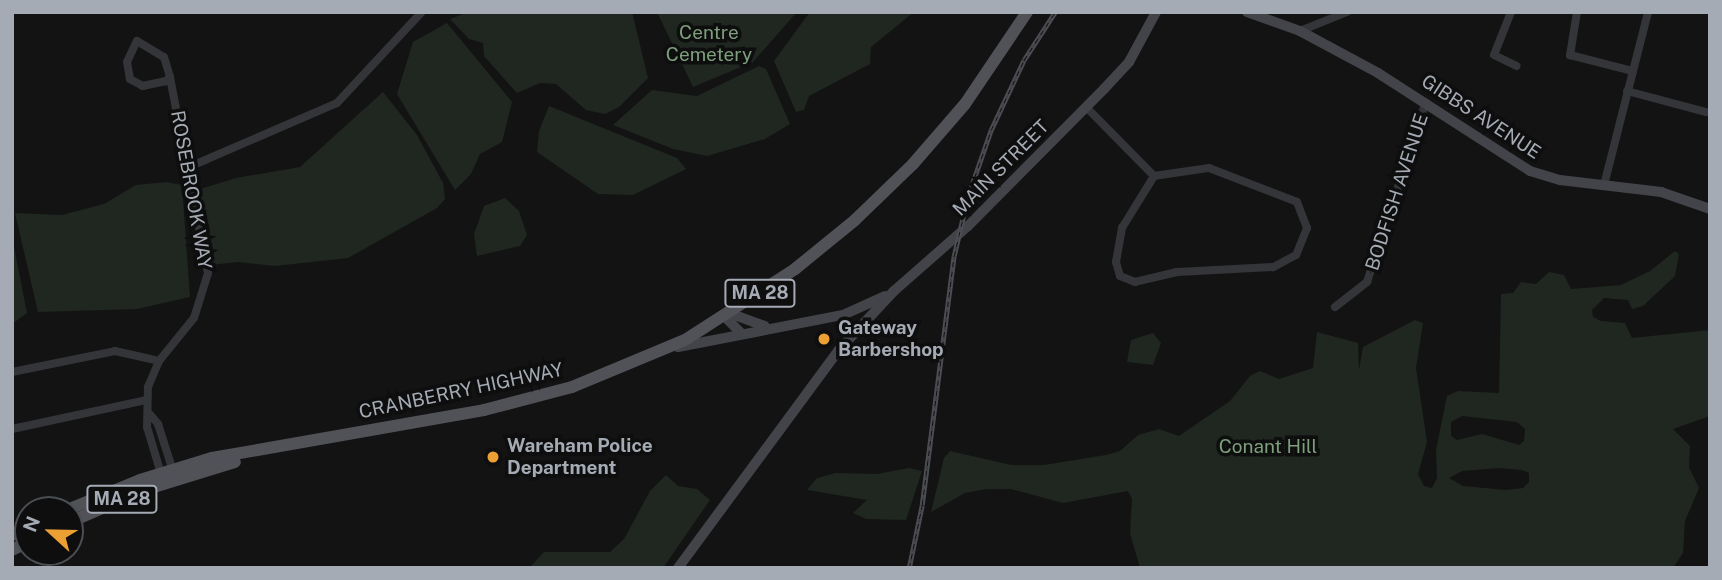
<!DOCTYPE html>
<html>
<head>
<meta charset="utf-8">
<style>
	body { margin:0 }
	#map { position:relative; width:1722px; height:580px; overflow:hidden; background:#131314; font-family:"Public Sans",sans-serif }
	div>[style] { position:absolute }
	.green>* { inset:0; background:#1f2720 }
	.minor>* { height:8px; margin:-4px; padding:0 4px; transform-origin:4px; border-radius:4px; background:#343539 }
	.secondary>* { height:10px; margin:-5px; padding:0 5px; transform-origin:5px; border-radius:5px; background:#424449 }
	.primary>* { height:12px; margin:-6px; padding:0 6px; transform-origin:6px; border-radius:6px; background:#505258 }
	.rail>* { height:4.5px; margin-top:-2.25px; transform-origin:0; background:repeating-linear-gradient(90deg,#0e0e0f 0 5px,#4b4d52 0 10px); box-sizing:border-box; border-block:2px solid #4b4d52 }
	.dots>* { width:19px; height:19px; translate:-50% -50%; box-sizing:border-box; border:4px solid #0e0e0f; border-radius:50% }
	span { translate:-50% -50%; white-space:nowrap; text-align:center; line-height:1.15; -webkit-text-stroke:7px #0e0e0f; paint-order:stroke }
	.shield-label span { padding:2px 5px; background:#0e0e0f; border:2px solid; border-radius:5px; -webkit-text-stroke-width:0 }
	.shield-label { font-size:18px; color:#a5abb4; font-weight:700 }
	.park-label { font-size:19px; color:#7d9f7c }
	.street-label { font-size:19px; color:#a5abb4 }
	.poi-label { font-size:19px; color:#a5abb4; font-weight:700 }
	.left { translate:0 -50%; text-align:left }
	.frame { position:absolute; inset:0; border:14px solid #a5abb4; pointer-events:none }
	.north { position:absolute; left:14px; top:496px; width:70px; height:70px; box-sizing:border-box; background:#0e0e0f; border:2px solid #4a4d51; border-radius:50%; rotate:292deg; font-size:19px; font-weight:700; line-height:28px; text-align:center; color:#a5abb4 }
	.north::after { content:''; display:block; margin:auto; width:24px; height:32px; background:#ec9f33; clip-path:polygon(50% 0,100% 100%,50% 72%,0 100%) }
</style>
</head>
<body>
<div id="map">
	<div class="green">
		<div style="clip-path:polygon(469px 12px,632px 12px,648px 78px,619px 107px,605px 114px,586px 110px,556px 84px,540px 83px,517px 93px,484px 56px,483px 43px,469px 39px,450px 19px)"></div>
		<div style="clip-path:polygon(657px 12px,797px 12px,753px 62px,693px 87px)"></div>
		<div style="clip-path:polygon(810px 12px,914px 12px,871px 47px,870px 64px,809px 96px,804px 110px,796px 112px,774px 61px)"></div>
		<div style="clip-path:polygon(447px 23px,512px 102px,502px 142px,480px 154px,471px 174px,455px 190px,397px 94px,413px 42px)"></div>
		<div style="clip-path:polygon(759px 66px,766px 69px,790px 124px,765px 139px,707px 156px,673px 149px,613px 125px,652px 90px,697px 96px)"></div>
		<div style="clip-path:polygon(383px 92px,417px 135px,443px 183px,445px 199px,437px 208px,348px 258px,275px 266px,238px 262px,201px 266px,197px 190px,236px 178px,300px 167px)"></div>
		<div style="clip-path:polygon(549px 106px,677px 158px,686px 169px,633px 195px,598px 194px,537px 152px,539px 131px)"></div>
		<div style="clip-path:polygon(167px 182px,182px 185px,190px 297px,137px 309px,38px 312px,15px 213px,62px 215px,104px 204px,136px 185px)"></div>
		<div style="clip-path:polygon(505px 198px,519px 211px,527px 235px,520px 246px,477px 256px,474px 234px,484px 206px)"></div>
		<div style="clip-path:polygon(12px 236px,27px 313px,12px 324px)"></div>
		<div style="clip-path:polygon(evenodd,1675px 251px,1679px 254px,1675px 276px,1643px 306px,1632px 309px,1628px 300px,1604px 298px,1592px 310px,1593px 317px,1601px 321px,1625px 323px,1632px 338px,1710px 330px,1710px 416px,1673px 429px,1690px 446px,1689px 467px,1699px 488px,1685px 521px,1683px 553px,1673px 568px,1140px 568px,1130px 533px,1132px 499px,1128px 491px,1063px 503px,1011px 489px,986px 489px,965px 493px,931px 512px,944px 458px,950px 451px,1011px 465px,1044px 465px,1106px 455px,1120px 451px,1138px 435px,1159px 429px,1179px 436px,1230px 401px,1250px 376px,1260px 371px,1279px 379px,1313px 368px,1317px 332px,1358px 343px,1359px 370px,1363px 347px,1415px 320px,1423px 323px,1416px 368px,1427px 442px,1418px 474px,1424px 486px,1432px 488px,1437px 478px,1436px 450px,1447px 396px,1458px 391px,1499px 393px,1501px 294px,1513px 293px,1521px 282px,1536px 284px,1549px 272px,1564px 275px,1571px 289px,1621px 285px,1650px 271px,1675px 251px,1462px 416px,1517px 422px,1525px 429px,1524px 441px,1519px 445px,1482px 434px,1457px 440px,1451px 436px,1451px 422px,1462px 416px,1675px 251px,1499px 468px,1522px 470px,1529px 473px,1529px 482px,1523px 488px,1506px 490px,1463px 486px,1449px 478px,1462px 471px,1499px 468px)"></div>
		<div style="clip-path:polygon(1153px 333px,1161px 343px,1153px 365px,1127px 362px,1131px 340px)"></div>
		<div style="clip-path:polygon(909px 468px,922px 471px,906px 520px,866px 519px,853px 513px,867px 500px,807px 490px,817px 478px,836px 473px,877px 474px)"></div>
		<div style="clip-path:polygon(666px 475px,678px 486px,697px 489px,710px 500px,663px 568px,485px 568px,530px 567px,544px 552px,610px 552px,624px 539px,650px 491px)"></div>
	</div>
	<div class="minor">
		<div style="left:1511px;top:12px;width:46px;rotate:111.6deg"></div>
		<div style="left:1494px;top:55px;width:25px;rotate:26deg"></div>
		<div style="left:1577px;top:12px;width:44px;rotate:99.2deg"></div>
		<div style="left:1570px;top:55px;width:65px;rotate:14.3deg"></div>
		<div style="left:1300px;top:31px;width:51px;rotate:-22deg"></div>
		<div style="left:137px;top:41px;width:31px;rotate:31deg"></div>
		<div style="left:164px;top:57px;width:21px;rotate:73deg"></div>
		<div style="left:170px;top:77px;width:6px;rotate:135deg"></div>
		<div style="left:166px;top:81px;width:24px;rotate:168deg"></div>
		<div style="left:143px;top:86px;width:15px;rotate:-152deg"></div>
		<div style="left:130px;top:79px;width:17px;rotate:-100deg"></div>
		<div style="left:127px;top:62px;width:23px;rotate:-65deg"></div>
		<div style="left:1627px;top:91px;width:82px;rotate:14.9deg"></div>
		<div style="left:1086px;top:107px;width:97px;rotate:45.4deg"></div>
		<div style="left:189px;top:167px;width:161px;rotate:-23.4deg"></div>
		<div style="left:337px;top:103px;width:125px;rotate:-47deg"></div>
		<div style="left:1209px;top:168px;width:94px;rotate:21.1deg"></div>
		<div style="left:1297px;top:202px;width:28px;rotate:69deg"></div>
		<div style="left:1307px;top:228px;width:29px;rotate:112deg"></div>
		<div style="left:1296px;top:255px;width:26px;rotate:152deg"></div>
		<div style="left:1273px;top:267px;width:96px;rotate:177deg"></div>
		<div style="left:1177px;top:272px;width:43px;rotate:166.6deg"></div>
		<div style="left:1135px;top:282px;width:16px;rotate:-158deg"></div>
		<div style="left:1120px;top:276px;width:15px;rotate:-106deg"></div>
		<div style="left:1116px;top:262px;width:35px;rotate:-80deg"></div>
		<div style="left:1122px;top:228px;width:61px;rotate:-58.4deg"></div>
		<div style="left:1154px;top:176px;width:56px;rotate:-8.3deg"></div>
		<div style="left:1604px;top:185px;width:179px;rotate:-75.7deg"></div>
		<div style="left:1335px;top:307px;width:41px;rotate:-38deg"></div>
		<div style="left:1367px;top:282px;width:189px;rotate:-71.9deg"></div>
		<div style="left:12px;top:372px;width:105px;rotate:-11.5deg"></div>
		<div style="left:115px;top:351px;width:45px;rotate:12.8deg"></div>
		<div style="left:148px;top:412px;width:16px;rotate:50deg"></div>
		<div style="left:158px;top:424px;width:52px;rotate:72.3deg"></div>
		<div style="left:12px;top:429px;width:137px;rotate:-12.2deg"></div>
		<div style="left:162px;top:477px;width:52px;rotate:-106.7deg"></div>
		<div style="left:147px;top:427px;width:40px;rotate:-88.6deg"></div>
		<div style="left:148px;top:387px;width:28px;rotate:-67deg"></div>
		<div style="left:159px;top:361px;width:55px;rotate:-50.9deg"></div>
		<div style="left:194px;top:318px;width:47px;rotate:-72.7deg"></div>
		<div style="left:208px;top:273px;width:200px;rotate:-101deg"></div>
	</div>
	<div class="secondary">
		<div style="left:1247px;top:12px;width:56px;rotate:19.7deg"></div>
		<div style="left:1300px;top:31px;width:89px;rotate:28.3deg"></div>
		<div style="left:1378px;top:73px;width:181px;rotate:32.8deg"></div>
		<div style="left:1530px;top:171px;width:31px;rotate:17deg"></div>
		<div style="left:1560px;top:180px;width:102px;rotate:6.8deg"></div>
		<div style="left:1661px;top:192px;width:52px;rotate:19.1deg"></div>
		<div style="left:729px;top:313px;width:38px;rotate:20deg"></div>
		<div style="left:724px;top:316px;width:24px;rotate:45deg"></div>
		<div style="left:678px;top:347px;width:168px;rotate:-11deg"></div>
		<div style="left:843px;top:315px;width:46px;rotate:-24.3deg"></div>
		<div style="left:678px;top:568px;width:270px;rotate:-53.6deg"></div>
		<div style="left:838px;top:351px;width:82px;rotate:-47deg"></div>
		<div style="left:894px;top:291px;width:98px;rotate:-41.3deg"></div>
		<div style="left:968px;top:226px;width:193px;rotate:-45.2deg"></div>
		<div style="left:1104px;top:89px;width:37px;rotate:-47deg"></div>
		<div style="left:1129px;top:62px;width:57px;rotate:-61.6deg"></div>
	</div>
	<div class="primary">
		<div style="left:67px;top:510px;width:79px;rotate:-22.3deg"></div>
		<div style="left:140px;top:480px;width:75px;rotate:-17deg"></div>
		<div style="left:212px;top:458px;width:276px;rotate:-10deg"></div>
		<div style="left:484px;top:410px;width:91px;rotate:-14.6deg"></div>
		<div style="left:572px;top:387px;width:122px;rotate:-22.6deg"></div>
		<div style="left:685px;top:340px;width:131px;rotate:-32.8deg"></div>
		<div style="left:795px;top:269px;width:77px;rotate:-39.2deg"></div>
		<div style="left:855px;top:220px;width:81px;rotate:-44deg"></div>
		<div style="left:913px;top:164px;width:79px;rotate:-49.1deg"></div>
		<div style="left:965px;top:104px;width:111px;rotate:-56deg"></div>
		<div style="left:70px;top:522px;width:81px;rotate:-23.4deg"></div>
		<div style="left:144px;top:490px;width:95px;rotate:-17.1deg"></div>
		<div style="left:12px;top:535px;width:18px;rotate:-27deg"></div>
		<div style="left:12px;top:550px;width:18px;rotate:-27deg"></div>
	</div>
	<div class="rail">
		<div style="left:909px;top:568px;width:64px;rotate:-78.3deg"></div>
		<div style="left:922px;top:505px;width:251px;rotate:-82.7deg"></div>
		<div style="left:954px;top:256px;width:62px;rotate:-76.9deg"></div>
		<div style="left:968px;top:196px;width:70px;rotate:-70.8deg"></div>
		<div style="left:991px;top:130px;width:77px;rotate:-64.8deg"></div>
		<div style="left:1024px;top:60px;width:57px;rotate:-57.1deg"></div>
	</div>
	<div class="dots">
		<div style="left:824px;top:339px;background:#ec9f33"></div>
		<div style="left:493px;top:457px;background:#ec9f33"></div>
	</div>
	<div class="shield-label">
		<span style="left:760px;top:293px">MA 28</span>
		<span style="left:122px;top:499px">MA 28</span>
	</div>
	<div class="park-label">
		<span style="left:709px;top:44px">Centre<br>Cemetery</span>
		<span style="left:1268px;top:447px">Conant Hill</span>
	</div>
	<div class="street-label">
		<span style="left:1481px;top:117px;rotate:33deg">GIBBS AVENUE</span>
		<span style="left:1001px;top:168px;rotate:-45deg">MAIN STREET</span>
		<span style="left:191px;top:190px;rotate:80deg">ROSEBROOK WAY</span>
		<span style="left:1397px;top:192px;rotate:-72deg">BODFISH AVENUE</span>
		<span style="left:461px;top:391px;rotate:-12deg">CRANBERRY HIGHWAY</span>
	</div>
	<div class="poi-label">
		<span class="left" style="left:838px;top:339px">Gateway<br>Barbershop</span>
		<span class="left" style="left:507px;top:457px">Wareham Police<br>Department</span>
	</div>
	<div class="frame"></div>
	<div class="north">N</div>
</div>
</body>
</html>
